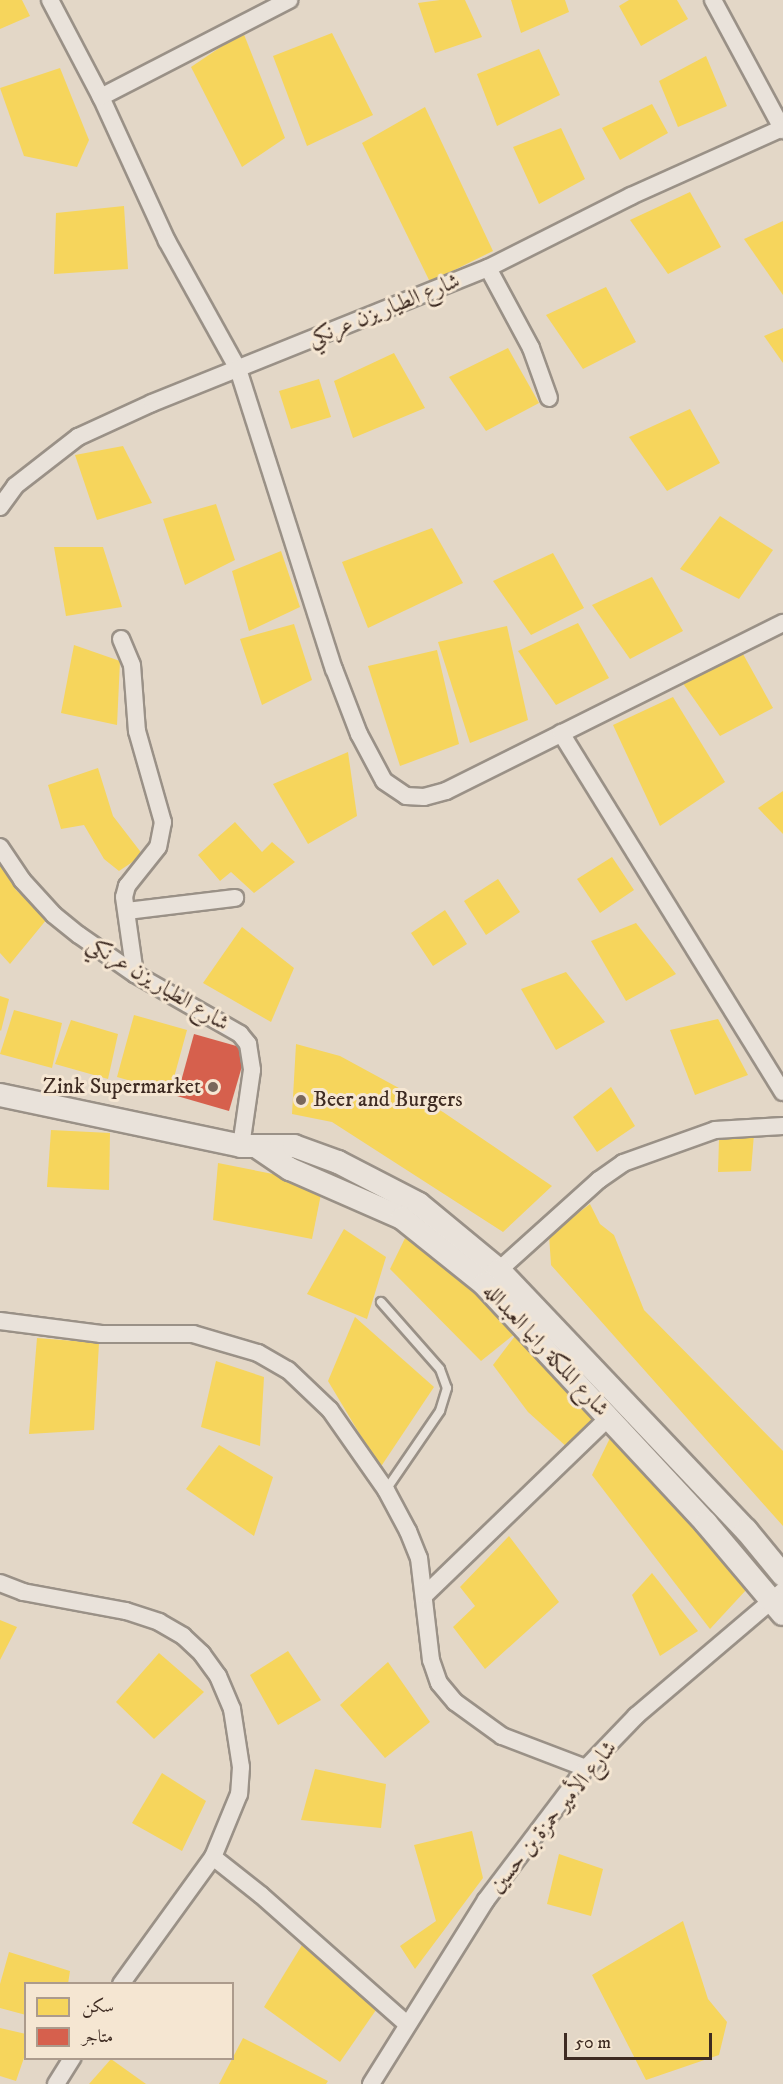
<!DOCTYPE html>
<html>
<head>
<meta charset="utf-8">
<style>
	body { margin:0 }
	#map { position:relative; width:783px; height:2084px; overflow:hidden; background:#e3d7c7; font-family:"IM FELL DW Pica",Amiri,serif }
	div>[style] { position:absolute }
	.homes>* { inset:0; background:#f6d55c }
	.shops>* { inset:0; background:#d6604d }
	.roads { filter:drop-shadow(2px 0 #9a9187) drop-shadow(-2px 0 #9a9187) drop-shadow(0 2px #9a9187) drop-shadow(0 -2px #9a9187) }
	.service>* { height:8px; margin:-4px; padding:0 4px; transform-origin:4px; border-radius:4px; background:#e9e2da }
	.minor>* { height:16px; margin:-8px; padding:0 8px; transform-origin:8px; border-radius:8px; background:#e9e2da }
	.secondary>* { height:22px; margin:-11px; padding:0 11px; transform-origin:11px; border-radius:11px; background:#e9e2da }
	.dots>* { width:16px; height:16px; translate:-50% -50%; box-sizing:border-box; border:3px solid #f5e6d2; border-radius:50% }
	span { translate:-50% -50%; white-space:nowrap; text-align:center; line-height:1.15; -webkit-text-stroke:6px #f5e6d2; paint-order:stroke }
	.street-label { font-size:22px; color:#3e2b22 }
	.poi-label { font-size:22px; color:#3e2b22 }
	.right { translate:-100% -50%; text-align:right }
	.left { translate:0 -50%; text-align:left }
	.legend { position:absolute; left:24px; top:1982px; width:210px; height:78px; box-sizing:border-box; background:#f5e6d2; border:2px solid #ac9b8c; margin:0; padding:8px 10px; list-style:none; font-size:18px; color:#3e2b22 }
	.legend li { display:flex; align-items:center; gap:12px; height:30px }
	.legend b { width:30px; border:2px solid #ac9b8c }
	.scale { position:absolute; left:564px; top:2033px; width:148px; height:27px; box-sizing:border-box; border:3px solid #3e2b22; border-top:0; padding-left:8px; font-size:18px; line-height:21px; white-space:nowrap; color:#3e2b22; -webkit-text-stroke:4px #f5e6d2; paint-order:stroke }
</style>
</head>
<body>
<div id="map">
	<div class="homes">
		<div style="clip-path:polygon(0 0,22px 0,30px 16px,0 29px)"></div>
		<div style="clip-path:polygon(440px 0,465px 0,482px 37px,435px 53px,418px 3px)"></div>
		<div style="clip-path:polygon(511px 0,565px 0,569px 12px,521px 33px)"></div>
		<div style="clip-path:polygon(629px 0,677px 0,688px 19px,641px 46px,619px 6px)"></div>
		<div style="clip-path:polygon(243px 32px,285px 138px,242px 167px,191px 67px)"></div>
		<div style="clip-path:polygon(332px 33px,373px 115px,307px 146px,273px 56px)"></div>
		<div style="clip-path:polygon(539px 49px,560px 95px,497px 126px,477px 74px)"></div>
		<div style="clip-path:polygon(706px 56px,727px 106px,678px 127px,659px 81px)"></div>
		<div style="clip-path:polygon(60px 68px,89px 140px,77px 167px,24px 156px,0 88px)"></div>
		<div style="clip-path:polygon(652px 104px,668px 133px,620px 160px,602px 128px)"></div>
		<div style="clip-path:polygon(425px 107px,493px 251px,430px 282px,362px 143px)"></div>
		<div style="clip-path:polygon(561px 128px,585px 179px,539px 204px,513px 147px)"></div>
		<div style="clip-path:polygon(690px 192px,721px 247px,668px 274px,630px 220px)"></div>
		<div style="clip-path:polygon(124px 206px,128px 269px,54px 274px,56px 213px)"></div>
		<div style="clip-path:polygon(783px 221px,783px 295px,744px 239px)"></div>
		<div style="clip-path:polygon(606px 287px,636px 342px,583px 369px,546px 315px)"></div>
		<div style="clip-path:polygon(783px 328px,783px 363px,764px 336px)"></div>
		<div style="clip-path:polygon(508px 348px,539px 403px,486px 431px,449px 377px)"></div>
		<div style="clip-path:polygon(394px 353px,425px 408px,353px 438px,334px 381px)"></div>
		<div style="clip-path:polygon(319px 379px,331px 417px,291px 429px,279px 391px)"></div>
		<div style="clip-path:polygon(690px 409px,720px 463px,667px 491px,629px 437px)"></div>
		<div style="clip-path:polygon(123px 446px,152px 503px,97px 520px,75px 455px)"></div>
		<div style="clip-path:polygon(216px 504px,235px 560px,185px 585px,163px 519px)"></div>
		<div style="clip-path:polygon(720px 516px,773px 550px,739px 599px,680px 569px)"></div>
		<div style="clip-path:polygon(432px 528px,463px 583px,368px 628px,342px 562px)"></div>
		<div style="clip-path:polygon(54px 547px,103px 547px,122px 607px,66px 616px)"></div>
		<div style="clip-path:polygon(281px 551px,300px 607px,249px 631px,232px 571px)"></div>
		<div style="clip-path:polygon(553px 553px,584px 608px,531px 635px,493px 581px)"></div>
		<div style="clip-path:polygon(652px 577px,683px 631px,630px 659px,592px 605px)"></div>
		<div style="clip-path:polygon(578px 623px,609px 678px,556px 705px,518px 651px)"></div>
		<div style="clip-path:polygon(294px 624px,312px 680px,262px 705px,240px 639px)"></div>
		<div style="clip-path:polygon(507px 626px,528px 720px,470px 743px,438px 642px)"></div>
		<div style="clip-path:polygon(74px 645px,120px 661px,117px 725px,61px 713px)"></div>
		<div style="clip-path:polygon(437px 650px,459px 744px,400px 766px,368px 666px)"></div>
		<div style="clip-path:polygon(743px 654px,773px 708px,720px 736px,682px 682px)"></div>
		<div style="clip-path:polygon(673px 697px,725px 782px,660px 826px,613px 725px)"></div>
		<div style="clip-path:polygon(348px 752px,357px 816px,308px 844px,273px 784px)"></div>
		<div style="clip-path:polygon(98px 768px,113px 816px,143px 855px,119px 871px,104px 859px,84px 825px,61px 829px,48px 785px)"></div>
		<div style="clip-path:polygon(783px 791px,783px 834px,758px 808px)"></div>
		<div style="clip-path:polygon(235px 822px,262px 852px,272px 842px,295px 862px,254px 893px,231px 872px,220px 881px,198px 855px)"></div>
		<div style="clip-path:polygon(612px 857px,634px 890px,600px 913px,577px 879px)"></div>
		<div style="clip-path:polygon(0 862px,16px 890px,47px 919px,10px 964px,0 953px)"></div>
		<div style="clip-path:polygon(498px 879px,520px 912px,486px 935px,464px 901px)"></div>
		<div style="clip-path:polygon(445px 910px,467px 944px,433px 966px,411px 933px)"></div>
		<div style="clip-path:polygon(636px 923px,676px 974px,626px 1001px,591px 941px)"></div>
		<div style="clip-path:polygon(242px 927px,294px 968px,271px 1022px,203px 983px)"></div>
		<div style="clip-path:polygon(566px 972px,605px 1022px,556px 1050px,521px 989px)"></div>
		<div style="clip-path:polygon(0 996px,9px 999px,1px 1031px,0 1030px)"></div>
		<div style="clip-path:polygon(14px 1010px,62px 1023px,52px 1068px,0 1054px)"></div>
		<div style="clip-path:polygon(134px 1015px,187px 1030px,170px 1092px,117px 1077px)"></div>
		<div style="clip-path:polygon(718px 1019px,748px 1075px,695px 1095px,670px 1030px)"></div>
		<div style="clip-path:polygon(71px 1020px,118px 1034px,108px 1079px,55px 1064px)"></div>
		<div style="clip-path:polygon(296px 1044px,340px 1056px,443px 1112px,552px 1186px,503px 1232px,332px 1122px,292px 1114px)"></div>
		<div style="clip-path:polygon(611px 1087px,635px 1126px,597px 1152px,573px 1117px)"></div>
		<div style="clip-path:polygon(51px 1130px,110px 1133px,109px 1190px,47px 1187px)"></div>
		<div style="clip-path:polygon(754px 1134px,751px 1171px,718px 1172px,719px 1139px)"></div>
		<div style="clip-path:polygon(218px 1163px,323px 1184px,312px 1239px,213px 1220px)"></div>
		<div style="clip-path:polygon(590px 1204px,600px 1224px,614px 1235px,644px 1310px,783px 1451px,783px 1526px,551px 1265px,549px 1235px)"></div>
		<div style="clip-path:polygon(344px 1229px,386px 1257px,367px 1319px,307px 1294px)"></div>
		<div style="clip-path:polygon(409px 1230px,466px 1275px,517px 1332px,481px 1361px,390px 1269px)"></div>
		<div style="clip-path:polygon(355px 1317px,434px 1387px,380px 1468px,328px 1381px)"></div>
		<div style="clip-path:polygon(515px 1336px,598px 1422px,568px 1448px,528px 1412px,493px 1365px)"></div>
		<div style="clip-path:polygon(37px 1338px,99px 1343px,94px 1430px,29px 1434px)"></div>
		<div style="clip-path:polygon(216px 1361px,264px 1377px,260px 1446px,201px 1427px)"></div>
		<div style="clip-path:polygon(611px 1436px,747px 1589px,710px 1629px,592px 1475px)"></div>
		<div style="clip-path:polygon(219px 1445px,273px 1477px,254px 1536px,186px 1489px)"></div>
		<div style="clip-path:polygon(509px 1536px,559px 1602px,485px 1669px,453px 1627px,475px 1606px,460px 1587px)"></div>
		<div style="clip-path:polygon(652px 1573px,698px 1631px,660px 1656px,632px 1595px)"></div>
		<div style="clip-path:polygon(0 1620px,17px 1627px,0 1660px)"></div>
		<div style="clip-path:polygon(288px 1651px,321px 1700px,278px 1725px,250px 1675px)"></div>
		<div style="clip-path:polygon(159px 1653px,204px 1692px,154px 1739px,116px 1702px)"></div>
		<div style="clip-path:polygon(388px 1662px,430px 1722px,385px 1758px,340px 1705px)"></div>
		<div style="clip-path:polygon(315px 1769px,386px 1784px,381px 1828px,301px 1820px)"></div>
		<div style="clip-path:polygon(162px 1773px,206px 1801px,182px 1851px,132px 1823px)"></div>
		<div style="clip-path:polygon(472px 1831px,483px 1878px,415px 1969px,400px 1946px,436px 1921px,414px 1845px)"></div>
		<div style="clip-path:polygon(559px 1854px,603px 1869px,591px 1916px,547px 1904px)"></div>
		<div style="clip-path:polygon(683px 1921px,708px 1999px,727px 2022px,719px 2055px,646px 2080px,592px 1975px)"></div>
		<div style="clip-path:polygon(302px 1945px,376px 2010px,340px 2062px,264px 2007px)"></div>
		<div style="clip-path:polygon(9px 1952px,70px 1971px,68px 1984px,26px 1984px,26px 2015px,0 2008px,0 1984px)"></div>
		<div style="clip-path:polygon(0 2028px,26px 2034px,26px 2052px,16px 2081px,0 2076px)"></div>
		<div style="clip-path:polygon(243px 2038px,328px 2081px,326px 2084px,219px 2084px)"></div>
		<div style="clip-path:polygon(111px 2059px,146px 2084px,89px 2084px)"></div>
	</div>
	<div class="shops">
		<div style="clip-path:polygon(194px 1034px,247px 1049px,229px 1111px,177px 1096px)"></div>
	</div>
	<div class="roads">
		<div class="service">
			<div style="left:381px;top:1302px;width:89px;rotate:48.6deg"></div>
			<div style="left:440px;top:1369px;width:20px;rotate:70deg"></div>
			<div style="left:447px;top:1388px;width:24px;rotate:107deg"></div>
			<div style="left:440px;top:1411px;width:96px;rotate:124.4deg"></div>
		</div>
		<div class="minor">
			<div style="left:50px;top:0;width:110px;rotate:62.3deg"></div>
			<div style="left:101px;top:97px;width:158px;rotate:65.4deg"></div>
			<div style="left:167px;top:241px;width:146px;rotate:61deg"></div>
			<div style="left:238px;top:369px;width:315px;rotate:72.3deg"></div>
			<div style="left:334px;top:669px;width:70px;rotate:69deg"></div>
			<div style="left:359px;top:734px;width:53px;rotate:62deg"></div>
			<div style="left:384px;top:781px;width:27px;rotate:34deg"></div>
			<div style="left:406px;top:796px;width:18px;rotate:3deg"></div>
			<div style="left:424px;top:797px;width:23px;rotate:-15deg"></div>
			<div style="left:446px;top:791px;width:377px;rotate:-26.5deg"></div>
			<div style="left:713px;top:0;width:148px;rotate:61.7deg"></div>
			<div style="left:101px;top:97px;width:212px;rotate:-27.3deg"></div>
			<div style="left:488px;top:268px;width:91px;rotate:61.7deg"></div>
			<div style="left:531px;top:348px;width:53px;rotate:70.2deg"></div>
			<div style="left:0;top:507px;width:26px;rotate:-54deg"></div>
			<div style="left:15px;top:486px;width:80px;rotate:-37.9deg"></div>
			<div style="left:78px;top:437px;width:81px;rotate:-24.7deg"></div>
			<div style="left:152px;top:403px;width:362px;rotate:-21.9deg"></div>
			<div style="left:488px;top:268px;width:160px;rotate:-26.7deg"></div>
			<div style="left:631px;top:196px;width:166px;rotate:-24.2deg"></div>
			<div style="left:121px;top:639px;width:28px;rotate:67deg"></div>
			<div style="left:132px;top:665px;width:66px;rotate:85.7deg"></div>
			<div style="left:137px;top:731px;width:95px;rotate:74.1deg"></div>
			<div style="left:163px;top:822px;width:25px;rotate:101deg"></div>
			<div style="left:158px;top:847px;width:50px;rotate:128.5deg"></div>
			<div style="left:127px;top:886px;width:11px;rotate:105deg"></div>
			<div style="left:124px;top:897px;width:78px;rotate:81.9deg"></div>
			<div style="left:561px;top:733px;width:422px;rotate:58.3deg"></div>
			<div style="left:0;top:847px;width:40px;rotate:56deg"></div>
			<div style="left:22px;top:880px;width:47px;rotate:47.6deg"></div>
			<div style="left:54px;top:915px;width:32px;rotate:39deg"></div>
			<div style="left:79px;top:935px;width:68px;rotate:34.9deg"></div>
			<div style="left:135px;top:974px;width:121px;rotate:29.7deg"></div>
			<div style="left:240px;top:1034px;width:13px;rotate:51deg"></div>
			<div style="left:248px;top:1044px;width:26px;rotate:81deg"></div>
			<div style="left:252px;top:1070px;width:77px;rotate:98.2deg"></div>
			<div style="left:127px;top:911px;width:109px;rotate:-6.9deg"></div>
			<div style="left:499px;top:1270px;width:135px;rotate:-42deg"></div>
			<div style="left:599px;top:1180px;width:29px;rotate:-35deg"></div>
			<div style="left:623px;top:1163px;width:98px;rotate:-19.7deg"></div>
			<div style="left:715px;top:1130px;width:68px;rotate:-3.4deg"></div>
			<div style="left:0;top:1321px;width:102px;rotate:7.3deg"></div>
			<div style="left:101px;top:1334px;width:92px"></div>
			<div style="left:193px;top:1334px;width:68px;rotate:16.3deg"></div>
			<div style="left:258px;top:1353px;width:34px;rotate:30deg"></div>
			<div style="left:288px;top:1370px;width:58px;rotate:43.6deg"></div>
			<div style="left:330px;top:1410px;width:98px;rotate:55deg"></div>
			<div style="left:386px;top:1490px;width:47px;rotate:61.8deg"></div>
			<div style="left:408px;top:1531px;width:29px;rotate:68deg"></div>
			<div style="left:419px;top:1558px;width:103px;rotate:83.3deg"></div>
			<div style="left:431px;top:1660px;width:24px;rotate:71deg"></div>
			<div style="left:439px;top:1683px;width:25px;rotate:50deg"></div>
			<div style="left:455px;top:1702px;width:58px;rotate:35.9deg"></div>
			<div style="left:502px;top:1736px;width:90px;rotate:20.9deg"></div>
			<div style="left:0;top:1583px;width:25px;rotate:21deg"></div>
			<div style="left:23px;top:1592px;width:105px;rotate:10.5deg"></div>
			<div style="left:126px;top:1611px;width:35px;rotate:18deg"></div>
			<div style="left:159px;top:1622px;width:28px;rotate:30deg"></div>
			<div style="left:183px;top:1636px;width:26px;rotate:43deg"></div>
			<div style="left:202px;top:1654px;width:27px;rotate:54deg"></div>
			<div style="left:218px;top:1676px;width:36px;rotate:67deg"></div>
			<div style="left:232px;top:1709px;width:59px;rotate:81.2deg"></div>
			<div style="left:241px;top:1767px;width:27px;rotate:94deg"></div>
			<div style="left:239px;top:1794px;width:68px;rotate:112.4deg"></div>
			<div style="left:213px;top:1857px;width:157px;rotate:125.9deg"></div>
			<div style="left:426px;top:1594px;width:255px;rotate:-44deg"></div>
			<div style="left:213px;top:1857px;width:61px;rotate:38.4deg"></div>
			<div style="left:261px;top:1895px;width:195px;rotate:41.5deg"></div>
			<div style="left:56px;top:2084px;width:31px;rotate:-58deg"></div>
			<div style="left:371px;top:2084px;width:217px;rotate:-58deg"></div>
			<div style="left:486px;top:1900px;width:166px;rotate:-52.9deg"></div>
			<div style="left:586px;top:1768px;width:72px;rotate:-46.1deg"></div>
			<div style="left:636px;top:1716px;width:193px;rotate:-40.4deg"></div>
		</div>
		<div class="secondary">
			<div style="left:0;top:1095px;width:246px;rotate:11.9deg"></div>
			<div style="left:241px;top:1146px;width:53px"></div>
			<div style="left:294px;top:1146px;width:47px;rotate:20deg"></div>
			<div style="left:338px;top:1162px;width:91px;rotate:27.4deg"></div>
			<div style="left:419px;top:1204px;width:104px;rotate:39.5deg"></div>
			<div style="left:499px;top:1270px;width:359px;rotate:46.5deg"></div>
			<div style="left:746px;top:1530px;width:58px;rotate:50.6deg"></div>
			<div style="left:260px;top:1149px;width:36px;rotate:34deg"></div>
			<div style="left:290px;top:1169px;width:122px;rotate:23.6deg"></div>
			<div style="left:402px;top:1218px;width:105px;rotate:38.8deg"></div>
			<div style="left:484px;top:1284px;width:326px;rotate:47.1deg"></div>
			<div style="left:706px;top:1523px;width:119px;rotate:49.8deg"></div>
		</div>
	</div>
	<div class="dots">
		<div style="left:213px;top:1087px;background:#78675c"></div>
		<div style="left:301px;top:1100px;background:#78675c"></div>
	</div>
	<div class="street-label">
		<span style="left:384px;top:310px;rotate:-22deg">شارع الطيار يزن عرنكي</span>
		<span style="left:158px;top:984px;rotate:31deg">شارع الطيار يزن عرنكي</span>
		<span style="left:546px;top:1350px;rotate:47deg">شارع الملكة رانيا العبدالله</span>
		<span style="left:553px;top:1817px;rotate:-51deg">شارع الأمير حمزة بن حسين</span>
	</div>
	<div class="poi-label">
		<span class="right" style="left:201px;top:1087px">Zink Supermarket</span>
		<span class="left" style="left:313px;top:1100px">Beer and Burgers</span>
	</div>
	<ul class="legend">
	<li><b style="height:16px;background:#f6d55c"></b>سكن</li>
	<li><b style="height:16px;background:#d6604d"></b>متاجر</li>
	</ul>
	<div class="scale">50 m</div>
</div>
</body>
</html>
